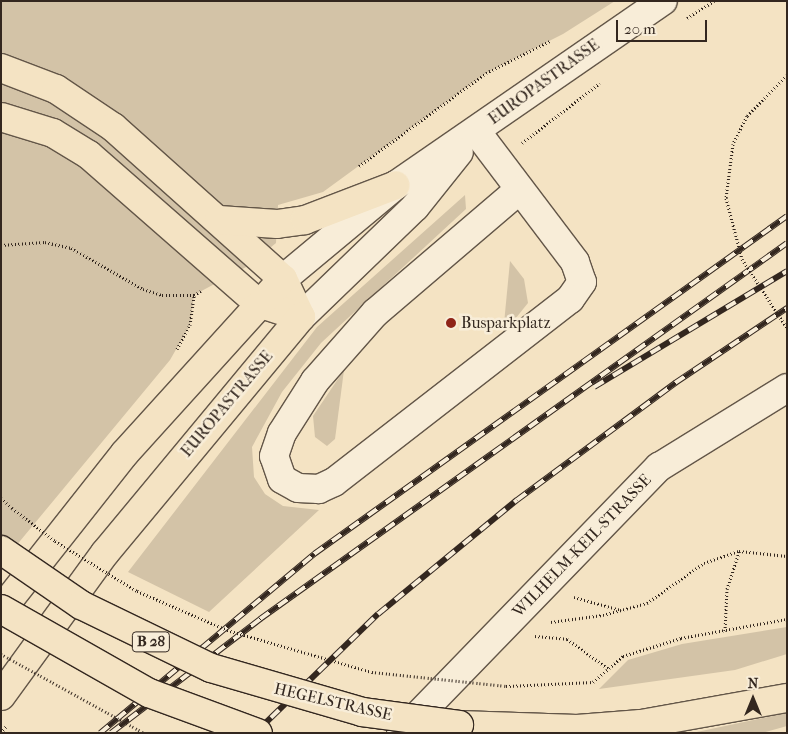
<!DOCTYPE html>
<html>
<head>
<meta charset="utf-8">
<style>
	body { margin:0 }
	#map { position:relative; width:788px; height:734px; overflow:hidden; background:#f4e3c3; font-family:"IM FELL French Canon",serif }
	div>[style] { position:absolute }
	.green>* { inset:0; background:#d3c3a7 }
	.path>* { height:3px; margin-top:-1.5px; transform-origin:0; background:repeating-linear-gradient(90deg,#33271f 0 1px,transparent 0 3.5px) }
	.roads { filter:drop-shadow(1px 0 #635648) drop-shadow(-1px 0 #635648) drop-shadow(0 1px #635648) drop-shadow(0 -1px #635648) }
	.minor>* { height:28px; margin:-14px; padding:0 14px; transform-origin:14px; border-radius:14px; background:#f8edd8 }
	.major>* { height:28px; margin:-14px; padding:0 14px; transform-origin:14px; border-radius:14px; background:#f4e3c3 }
	.rail>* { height:5.5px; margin-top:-2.75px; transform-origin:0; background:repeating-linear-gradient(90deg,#f8edd8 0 11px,#33271f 0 22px); box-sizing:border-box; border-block:1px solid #33271f }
	.path-bridge>* { height:3px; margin-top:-1.5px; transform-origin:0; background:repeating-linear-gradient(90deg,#33271f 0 1px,transparent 0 3.5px) }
	.bridges { filter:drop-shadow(1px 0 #33271f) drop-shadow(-1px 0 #33271f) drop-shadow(0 1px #33271f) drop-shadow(0 -1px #33271f) }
	.major-bridge>* { height:28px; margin:-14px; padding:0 14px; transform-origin:14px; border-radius:14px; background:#f4e3c3 }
	.dots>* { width:14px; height:14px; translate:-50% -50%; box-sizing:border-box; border:2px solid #f8edd8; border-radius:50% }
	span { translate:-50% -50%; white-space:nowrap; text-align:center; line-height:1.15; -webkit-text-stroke:5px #f8edd8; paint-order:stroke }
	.shield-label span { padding:1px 4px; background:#f8edd8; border:1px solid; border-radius:4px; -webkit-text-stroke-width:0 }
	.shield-label { font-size:15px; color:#33271f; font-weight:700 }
	.street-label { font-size:16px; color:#33271f }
	.poi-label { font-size:16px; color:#33271f }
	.left { translate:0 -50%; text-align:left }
	.frame { position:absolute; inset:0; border:2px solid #33271f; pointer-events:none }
	.north { position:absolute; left:728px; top:674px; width:50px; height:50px; -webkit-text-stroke:4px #f8edd8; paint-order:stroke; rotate:0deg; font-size:14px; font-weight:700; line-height:20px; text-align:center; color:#33271f }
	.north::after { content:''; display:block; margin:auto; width:18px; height:22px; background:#33271f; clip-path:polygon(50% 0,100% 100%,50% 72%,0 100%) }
	.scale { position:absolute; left:616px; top:20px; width:91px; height:22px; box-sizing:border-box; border:2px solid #33271f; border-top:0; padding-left:6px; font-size:15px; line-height:18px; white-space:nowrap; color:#33271f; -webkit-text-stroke:4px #f8edd8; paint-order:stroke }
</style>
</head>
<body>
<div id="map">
	<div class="green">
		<div style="clip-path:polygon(1px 1px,615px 1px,563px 34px,486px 73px,323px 192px,278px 205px,276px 243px,248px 266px,194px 295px,190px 325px,170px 360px,1px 564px)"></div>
		<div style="clip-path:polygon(465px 195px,466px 209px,321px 343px,282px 392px,252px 447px,254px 477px,265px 494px,283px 506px,319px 510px,209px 612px,128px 572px,317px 327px)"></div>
		<div style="clip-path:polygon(510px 261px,524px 279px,528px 303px,503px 334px)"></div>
		<div style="clip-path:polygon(344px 370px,335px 439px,327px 446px,315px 437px,313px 416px)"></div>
		<div style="clip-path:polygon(787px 627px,787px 654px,735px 670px,599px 689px,628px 660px,682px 644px)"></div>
		<div style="clip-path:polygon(787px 713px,787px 726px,762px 733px,692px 733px)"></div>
	</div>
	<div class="path">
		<div style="left:687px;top:18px;width:32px;rotate:-32deg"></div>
		<div style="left:522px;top:143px;width:98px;rotate:-37.6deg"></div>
		<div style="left:359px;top:166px;width:157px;rotate:-36.2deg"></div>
		<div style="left:486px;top:73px;width:72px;rotate:-26.6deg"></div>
		<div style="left:1px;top:245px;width:44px;rotate:-3.9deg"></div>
		<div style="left:45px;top:242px;width:27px;rotate:13deg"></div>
		<div style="left:71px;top:248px;width:83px;rotate:29.7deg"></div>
		<div style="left:143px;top:289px;width:20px;rotate:18deg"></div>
		<div style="left:162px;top:295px;width:32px"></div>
		<div style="left:177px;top:349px;width:27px;rotate:-62deg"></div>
		<div style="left:190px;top:325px;width:30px;rotate:-82deg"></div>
		<div style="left:194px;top:295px;width:8px;rotate:-30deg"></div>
		<div style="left:1px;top:498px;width:15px;rotate:42deg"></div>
		<div style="left:574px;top:597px;width:49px;rotate:15.5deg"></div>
		<div style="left:551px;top:622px;width:52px;rotate:-7.7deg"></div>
		<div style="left:603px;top:615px;width:46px;rotate:-15.3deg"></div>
		<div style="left:647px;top:603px;width:70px;rotate:-35.1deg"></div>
		<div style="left:704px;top:563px;width:37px;rotate:-19deg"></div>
		<div style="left:739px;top:551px;width:48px;rotate:5.9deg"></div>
		<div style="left:725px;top:631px;width:42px;rotate:-87.3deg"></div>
		<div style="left:727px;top:589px;width:40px;rotate:-72deg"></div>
		<div style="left:535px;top:636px;width:32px;rotate:5deg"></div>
		<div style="left:567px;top:639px;width:52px;rotate:35.5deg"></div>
		<div style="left:506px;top:686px;width:87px;rotate:-2.6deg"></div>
		<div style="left:593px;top:682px;width:40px;rotate:-41deg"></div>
		<div style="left:623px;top:656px;width:61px;rotate:-17.2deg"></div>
		<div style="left:681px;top:638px;width:108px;rotate:-10.2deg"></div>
		<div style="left:1px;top:733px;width:10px;rotate:-53deg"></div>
	</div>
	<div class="roads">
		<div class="minor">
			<div style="left:476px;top:131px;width:164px;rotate:52.9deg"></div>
			<div style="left:575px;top:262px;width:21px;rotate:71deg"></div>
			<div style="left:582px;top:282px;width:21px;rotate:125deg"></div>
			<div style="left:570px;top:299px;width:299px;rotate:142.2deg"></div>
			<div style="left:334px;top:482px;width:17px;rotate:155deg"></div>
			<div style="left:319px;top:489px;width:21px;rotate:-177deg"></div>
			<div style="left:298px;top:488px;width:18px;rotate:-151deg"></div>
			<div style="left:282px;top:479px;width:24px;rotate:-109deg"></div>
			<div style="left:274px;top:456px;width:24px;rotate:-71deg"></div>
			<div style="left:282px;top:433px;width:62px;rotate:-57.6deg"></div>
			<div style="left:315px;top:381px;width:91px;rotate:-48.6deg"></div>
			<div style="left:375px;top:313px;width:189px;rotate:-40.5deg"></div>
			<div style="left:283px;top:279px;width:147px;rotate:-39.8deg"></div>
			<div style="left:396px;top:185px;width:324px;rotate:-34.6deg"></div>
			<div style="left:301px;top:317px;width:158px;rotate:-44deg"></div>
			<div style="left:415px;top:207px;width:70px;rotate:-51.3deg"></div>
			<div style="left:401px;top:733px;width:371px;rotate:-45.9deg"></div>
			<div style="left:659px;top:467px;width:150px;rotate:-31.7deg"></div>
		</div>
		<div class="major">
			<div style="left:1px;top:68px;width:59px;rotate:20.9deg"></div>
			<div style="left:56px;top:89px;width:69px;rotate:33.7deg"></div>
			<div style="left:113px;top:127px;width:228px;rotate:41.8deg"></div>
			<div style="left:283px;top:279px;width:42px;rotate:64.7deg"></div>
			<div style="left:1px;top:117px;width:54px;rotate:17.1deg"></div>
			<div style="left:53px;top:133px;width:42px;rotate:31.4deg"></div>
			<div style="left:89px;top:155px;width:225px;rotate:41.2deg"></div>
			<div style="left:258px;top:303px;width:45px;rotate:18deg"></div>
			<div style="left:219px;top:220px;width:58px;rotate:3.9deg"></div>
			<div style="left:277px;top:224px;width:28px;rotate:-8deg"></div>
			<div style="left:305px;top:220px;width:97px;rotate:-21deg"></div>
			<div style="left:1px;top:610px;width:200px;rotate:-51.7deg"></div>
			<div style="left:125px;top:453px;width:235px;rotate:-47.8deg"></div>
			<div style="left:1px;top:696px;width:177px;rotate:-54deg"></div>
			<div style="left:105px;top:553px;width:307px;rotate:-50.3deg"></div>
			<div style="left:459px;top:725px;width:118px;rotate:1.9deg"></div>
			<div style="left:577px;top:729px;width:64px;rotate:-4.5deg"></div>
			<div style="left:641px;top:724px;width:148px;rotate:-10.1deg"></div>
		</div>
	</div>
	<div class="rail">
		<div style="left:594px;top:387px;width:225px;rotate:-31deg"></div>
		<div style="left:100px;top:733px;width:279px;rotate:-39.9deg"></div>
		<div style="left:314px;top:554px;width:581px;rotate:-35.55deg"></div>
		<div style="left:111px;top:733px;width:188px;rotate:-37.4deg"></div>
		<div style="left:260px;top:619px;width:647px;rotate:-35.51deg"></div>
		<div style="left:255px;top:733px;width:171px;rotate:-44.1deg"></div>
		<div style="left:378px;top:614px;width:180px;rotate:-39.4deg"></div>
		<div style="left:517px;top:500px;width:197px;rotate:-36.5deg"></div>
		<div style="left:675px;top:383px;width:135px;rotate:-33.8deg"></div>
	</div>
	<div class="path-bridge">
		<div style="left:787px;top:75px;width:57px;rotate:134.3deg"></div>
		<div style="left:747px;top:116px;width:31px;rotate:117deg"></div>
		<div style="left:733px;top:144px;width:54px;rotate:97.4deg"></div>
		<div style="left:726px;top:198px;width:63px;rotate:75.3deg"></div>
		<div style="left:742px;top:259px;width:82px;rotate:56.9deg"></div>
		<div style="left:12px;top:508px;width:54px;rotate:37.5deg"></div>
		<div style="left:55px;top:541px;width:96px;rotate:31.4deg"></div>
		<div style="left:137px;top:591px;width:98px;rotate:23.4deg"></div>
		<div style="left:227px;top:630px;width:151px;rotate:16.2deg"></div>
		<div style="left:372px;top:672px;width:135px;rotate:6deg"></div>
		<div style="left:1px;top:654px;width:163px;rotate:28.9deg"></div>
	</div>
	<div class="bridges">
		<div class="major-bridge">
			<div style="left:1px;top:550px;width:97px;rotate:34.5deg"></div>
			<div style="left:81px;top:605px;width:144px;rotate:25.9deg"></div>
			<div style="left:211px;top:668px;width:157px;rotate:16.2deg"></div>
			<div style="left:362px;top:712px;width:98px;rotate:7.6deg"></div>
			<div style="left:1px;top:609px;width:170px;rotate:29.6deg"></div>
			<div style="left:149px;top:693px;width:116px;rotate:20.2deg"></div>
		</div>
	</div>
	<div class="dots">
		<div style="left:451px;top:323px;background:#8f2418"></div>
	</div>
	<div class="shield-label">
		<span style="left:151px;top:642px">B 28</span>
	</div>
	<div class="street-label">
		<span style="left:544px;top:82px;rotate:-36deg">EUROPASTRASSE</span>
		<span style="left:227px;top:404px;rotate:-50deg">EUROPASTRASSE</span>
		<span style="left:582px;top:546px;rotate:-46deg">WILHELM-KEIL-STRASSE</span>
		<span style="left:333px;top:702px;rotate:13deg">HEGELSTRASSE</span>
	</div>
	<div class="poi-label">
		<span class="left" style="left:461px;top:323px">Busparkplatz</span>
	</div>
	<div class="frame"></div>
	<div class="north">N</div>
	<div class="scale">20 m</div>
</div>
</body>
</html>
